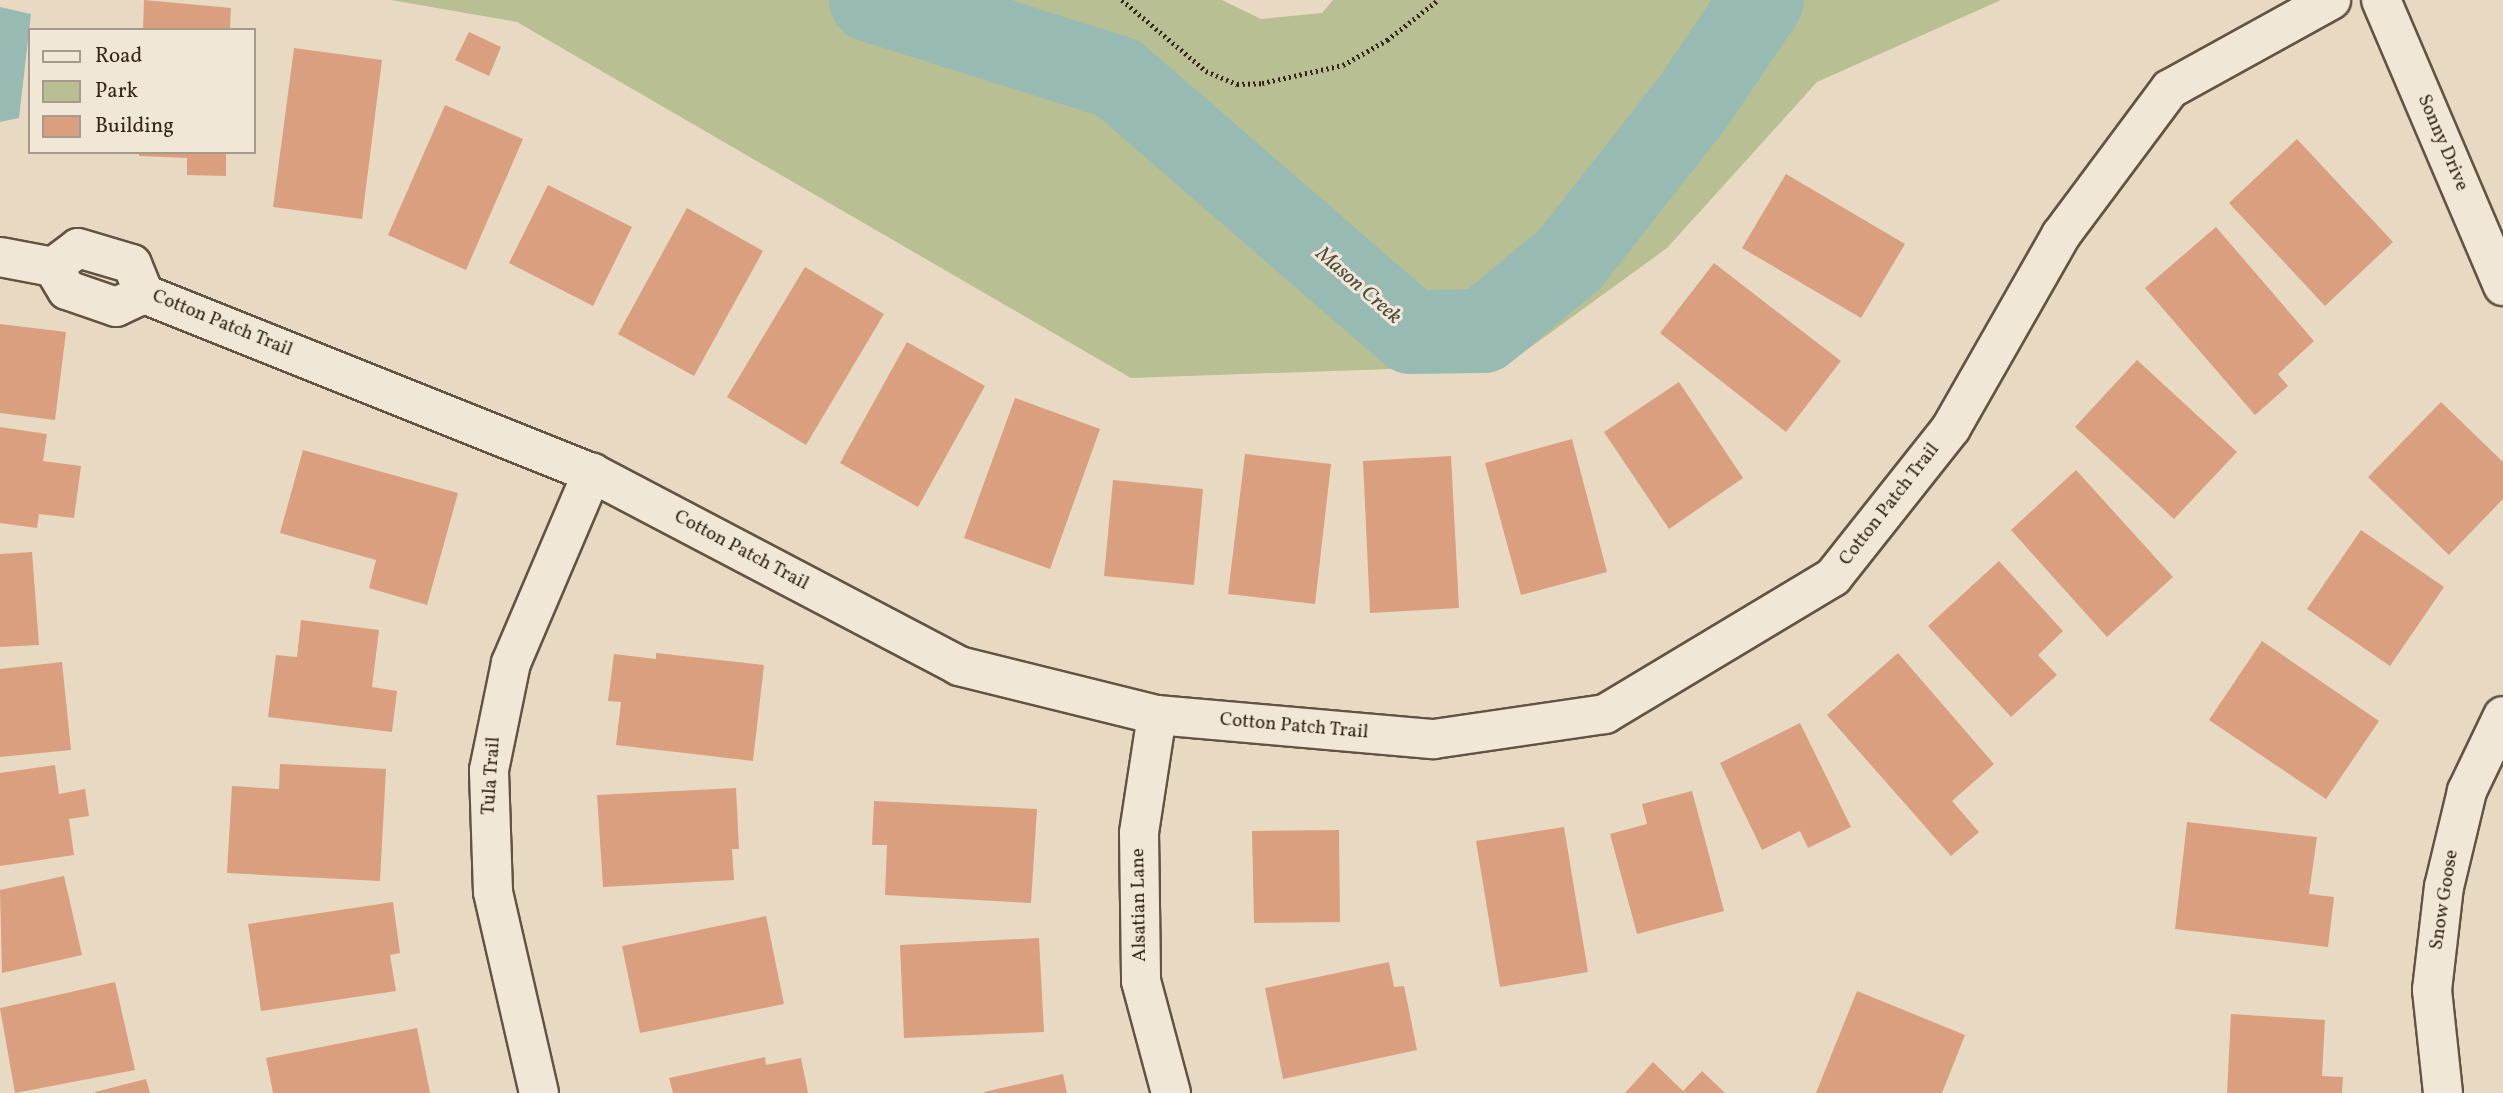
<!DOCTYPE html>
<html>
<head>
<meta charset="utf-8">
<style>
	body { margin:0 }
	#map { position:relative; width:2503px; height:1093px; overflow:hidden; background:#e8dac2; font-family:Vollkorn,serif }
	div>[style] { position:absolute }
	.green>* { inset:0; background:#b8bf92 }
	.water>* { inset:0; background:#97bbb3 }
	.river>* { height:84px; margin:-42px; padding:0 42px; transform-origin:42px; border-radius:42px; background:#97bbb3 }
	.building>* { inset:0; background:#d99f7f }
	.path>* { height:4.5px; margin-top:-2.25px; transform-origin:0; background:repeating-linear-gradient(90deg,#352618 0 2px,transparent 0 5.5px) }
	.roads { filter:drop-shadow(2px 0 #625342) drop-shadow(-2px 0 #625342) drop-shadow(0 2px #625342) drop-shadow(0 -2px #625342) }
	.minor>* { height:38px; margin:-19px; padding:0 19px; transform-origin:19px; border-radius:19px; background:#f0e7d7 }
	span { translate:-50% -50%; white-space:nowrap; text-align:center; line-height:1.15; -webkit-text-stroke:6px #f0e7d7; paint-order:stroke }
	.street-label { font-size:19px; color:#352618 }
	.water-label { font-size:21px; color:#4e4b3f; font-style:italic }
	.legend { position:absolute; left:28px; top:28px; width:228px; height:126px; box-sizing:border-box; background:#f0e7d7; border:2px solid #a59a8b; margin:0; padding:9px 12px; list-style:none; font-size:21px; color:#352618 }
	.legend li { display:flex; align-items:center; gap:14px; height:35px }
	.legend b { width:35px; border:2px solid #a59a8b }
</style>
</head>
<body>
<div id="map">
	<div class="green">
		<div style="clip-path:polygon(391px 0,1222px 0,1261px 19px,1322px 13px,1333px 0,2001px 0,1817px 82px,1667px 248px,1506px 365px,1131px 378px,517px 22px)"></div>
	</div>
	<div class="water">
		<div style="clip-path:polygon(0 7px,31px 14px,19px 118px,0 122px)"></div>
	</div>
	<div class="river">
		<div style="left:871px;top:0;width:259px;rotate:17.5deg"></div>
		<div style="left:1118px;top:78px;width:388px;rotate:40.9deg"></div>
		<div style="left:1411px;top:332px;width:72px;rotate:-0.8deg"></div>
		<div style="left:1483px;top:331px;width:113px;rotate:-39.6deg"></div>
		<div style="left:1570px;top:259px;width:199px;rotate:-51.9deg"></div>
		<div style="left:1693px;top:102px;width:123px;rotate:-55.9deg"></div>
	</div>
	<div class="building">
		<div style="clip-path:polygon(144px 0,231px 8px,230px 30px,143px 30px)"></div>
		<div style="clip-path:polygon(469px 32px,501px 47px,489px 76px,455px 60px)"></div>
		<div style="clip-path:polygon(294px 48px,382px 60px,362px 219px,273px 207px)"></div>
		<div style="clip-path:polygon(445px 105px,523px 139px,466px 270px,388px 235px)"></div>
		<div style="clip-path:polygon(2297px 139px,2393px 242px,2325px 306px,2229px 203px)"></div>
		<div style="clip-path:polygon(139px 152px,226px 152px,226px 176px,187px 175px,187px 158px,139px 156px)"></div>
		<div style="clip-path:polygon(1786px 174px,1905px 244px,1861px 318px,1742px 248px)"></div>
		<div style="clip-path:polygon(548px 185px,632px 227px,593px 306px,509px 263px)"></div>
		<div style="clip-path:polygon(687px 208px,763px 251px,694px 376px,618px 334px)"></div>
		<div style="clip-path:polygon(2216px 227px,2314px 341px,2278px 374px,2288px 386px,2255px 415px,2145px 288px)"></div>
		<div style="clip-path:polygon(1714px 263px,1841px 361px,1786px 432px,1660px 333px)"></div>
		<div style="clip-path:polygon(805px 267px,884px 314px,806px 445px,727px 397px)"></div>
		<div style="clip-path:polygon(0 324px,66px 332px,55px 420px,0 413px)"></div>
		<div style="clip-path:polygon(907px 342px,985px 386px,918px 507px,840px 463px)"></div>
		<div style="clip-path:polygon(2137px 360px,2237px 452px,2174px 519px,2075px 427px)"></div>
		<div style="clip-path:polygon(1679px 382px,1743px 478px,1669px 529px,1604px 432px)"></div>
		<div style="clip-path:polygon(1015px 398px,1100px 429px,1050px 569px,964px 538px)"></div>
		<div style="clip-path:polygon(2441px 402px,2503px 462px,2503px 499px,2449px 555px,2368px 477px)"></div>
		<div style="clip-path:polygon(0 427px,47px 434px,43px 461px,81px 466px,74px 518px,39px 514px,37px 528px,0 523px)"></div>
		<div style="clip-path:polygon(1572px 439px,1607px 572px,1521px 595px,1485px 463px)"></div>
		<div style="clip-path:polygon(303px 450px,458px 493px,427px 605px,369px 588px,376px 560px,280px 533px)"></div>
		<div style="clip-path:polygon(1245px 454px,1331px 464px,1315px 604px,1228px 594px)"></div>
		<div style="clip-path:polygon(1451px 456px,1459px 608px,1370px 613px,1363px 461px)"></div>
		<div style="clip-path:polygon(2076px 470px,2173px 577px,2107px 637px,2011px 530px)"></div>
		<div style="clip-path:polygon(1113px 480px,1203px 489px,1194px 585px,1104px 576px)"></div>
		<div style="clip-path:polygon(2361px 530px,2444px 587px,2390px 666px,2307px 609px)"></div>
		<div style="clip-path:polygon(32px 552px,39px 645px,0 647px,0 554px)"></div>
		<div style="clip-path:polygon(1999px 561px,2063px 631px,2038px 655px,2057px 675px,2011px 717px,1928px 626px)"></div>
		<div style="clip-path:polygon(301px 620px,379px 630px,372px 687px,397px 691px,392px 732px,268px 717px,276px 655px,297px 657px)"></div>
		<div style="clip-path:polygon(2262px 641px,2379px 721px,2326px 799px,2209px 720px)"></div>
		<div style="clip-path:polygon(656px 653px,764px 665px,753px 761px,616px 745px,621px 702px,608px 701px,614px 654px,656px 659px)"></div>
		<div style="clip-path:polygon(1898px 653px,1994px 764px,1952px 801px,1979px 832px,1951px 856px,1827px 715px)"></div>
		<div style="clip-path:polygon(62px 662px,71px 750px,0 757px,0 669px)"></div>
		<div style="clip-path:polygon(1800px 723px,1851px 827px,1808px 848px,1800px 831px,1762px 850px,1720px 763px)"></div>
		<div style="clip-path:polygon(280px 764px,386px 769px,380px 881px,227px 873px,232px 786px,279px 789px)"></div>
		<div style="clip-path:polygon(55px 765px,59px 794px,85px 789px,89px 816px,69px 819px,74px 855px,0 866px,0 773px)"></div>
		<div style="clip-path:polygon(736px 788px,739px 849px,732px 849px,734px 880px,603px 887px,597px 795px)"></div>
		<div style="clip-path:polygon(1692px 791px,1724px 911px,1637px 934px,1610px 834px,1647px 824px,1642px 804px)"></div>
		<div style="clip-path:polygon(874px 801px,1037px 809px,1031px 903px,885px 895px,887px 845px,872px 845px)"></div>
		<div style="clip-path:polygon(2187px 822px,2317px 837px,2309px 894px,2334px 897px,2328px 947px,2175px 929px)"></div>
		<div style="clip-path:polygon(1564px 827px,1588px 972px,1500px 987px,1476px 841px)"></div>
		<div style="clip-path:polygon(1339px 830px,1340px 922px,1254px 923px,1252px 831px)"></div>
		<div style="clip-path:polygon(64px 876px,82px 955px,2px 973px,0 890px)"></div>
		<div style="clip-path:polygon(393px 902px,400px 953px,390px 955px,396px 991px,261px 1011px,248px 924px)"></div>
		<div style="clip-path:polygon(766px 916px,784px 1004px,640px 1033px,622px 946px)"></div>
		<div style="clip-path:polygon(1039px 938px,1044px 1032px,904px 1038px,900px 945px)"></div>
		<div style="clip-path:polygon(1389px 962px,1394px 987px,1404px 986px,1417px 1050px,1283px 1079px,1265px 988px)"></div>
		<div style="clip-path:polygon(115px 982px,135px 1070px,15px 1093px,0 1008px)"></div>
		<div style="clip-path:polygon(1857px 991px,1965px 1035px,1942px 1093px,1816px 1093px)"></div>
		<div style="clip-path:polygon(2231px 1014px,2325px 1020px,2322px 1076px,2343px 1077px,2342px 1093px,2227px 1093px)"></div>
		<div style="clip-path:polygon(417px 1028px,430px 1093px,273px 1093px,266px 1058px)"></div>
		<div style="clip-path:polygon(765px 1057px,766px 1065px,801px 1058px,808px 1093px,673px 1093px,669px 1078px)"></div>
		<div style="clip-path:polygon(1653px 1062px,1683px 1091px,1702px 1071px,1725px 1093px,1625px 1093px)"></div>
		<div style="clip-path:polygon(1063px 1074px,1067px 1093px,984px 1093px,984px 1092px)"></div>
		<div style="clip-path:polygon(146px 1079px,150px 1093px,95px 1093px,95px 1092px)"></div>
	</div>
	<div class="path">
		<div style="left:1122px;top:0;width:110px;rotate:40.2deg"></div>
		<div style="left:1206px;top:71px;width:34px;rotate:23deg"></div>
		<div style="left:1237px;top:84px;width:25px;rotate:-2deg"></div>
		<div style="left:1262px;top:83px;width:83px;rotate:-12.5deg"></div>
		<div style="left:1343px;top:65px;width:51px;rotate:-29.6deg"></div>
		<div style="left:1387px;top:40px;width:65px;rotate:-38.1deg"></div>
	</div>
	<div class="roads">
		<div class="minor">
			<div style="left:2381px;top:0;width:311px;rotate:66.9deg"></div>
			<div style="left:0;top:257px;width:54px;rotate:10.7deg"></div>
			<div style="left:53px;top:267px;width:27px;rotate:59deg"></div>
			<div style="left:67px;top:290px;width:52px;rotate:19.1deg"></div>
			<div style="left:116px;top:307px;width:31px;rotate:-25deg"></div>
			<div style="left:53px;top:267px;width:31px;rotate:-37deg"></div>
			<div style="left:78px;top:248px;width:56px;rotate:16.5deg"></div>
			<div style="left:132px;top:264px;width:32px;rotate:68deg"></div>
			<div style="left:144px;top:294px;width:482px;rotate:21.8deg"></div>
			<div style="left:592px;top:473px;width:415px;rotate:27.7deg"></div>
			<div style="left:959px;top:666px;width:204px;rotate:13.9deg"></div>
			<div style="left:1157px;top:715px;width:278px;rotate:5deg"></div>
			<div style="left:1434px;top:739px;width:173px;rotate:-8.3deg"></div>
			<div style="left:1605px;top:714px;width:266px;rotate:-31deg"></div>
			<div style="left:1833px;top:577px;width:190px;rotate:-51.6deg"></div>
			<div style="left:1951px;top:428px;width:222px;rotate:-60.3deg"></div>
			<div style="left:2061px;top:235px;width:182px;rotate:-53.3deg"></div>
			<div style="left:2170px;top:89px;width:184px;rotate:-28.9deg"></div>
			<div style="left:1157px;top:715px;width:119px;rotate:98.7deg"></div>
			<div style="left:1139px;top:833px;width:148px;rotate:89.2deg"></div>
			<div style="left:1141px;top:981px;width:116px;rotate:75deg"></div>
			<div style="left:539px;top:1093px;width:206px;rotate:-102.9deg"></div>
			<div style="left:493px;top:892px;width:122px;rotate:-91.9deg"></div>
			<div style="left:489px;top:770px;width:109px;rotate:-78.4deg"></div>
			<div style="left:511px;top:663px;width:207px;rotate:-66.9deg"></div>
			<div style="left:2443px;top:1093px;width:104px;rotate:-96.1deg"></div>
			<div style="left:2432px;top:990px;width:104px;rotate:-83.4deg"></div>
			<div style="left:2444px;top:887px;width:99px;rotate:-76.5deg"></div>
			<div style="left:2467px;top:791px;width:83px;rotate:-64.4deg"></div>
		</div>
	</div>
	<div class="street-label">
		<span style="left:2442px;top:143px;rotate:67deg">Sonny Drive</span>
		<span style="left:222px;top:324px;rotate:22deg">Cotton Patch Trail</span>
		<span style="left:1890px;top:505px;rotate:-52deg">Cotton Patch Trail</span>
		<span style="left:741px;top:551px;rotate:28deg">Cotton Patch Trail</span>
		<span style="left:1294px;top:727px;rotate:5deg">Cotton Patch Trail</span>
		<span style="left:492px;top:776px;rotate:-86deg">Tula Trail</span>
		<span style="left:2445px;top:900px;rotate:-81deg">Snow Goose</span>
		<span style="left:1140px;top:905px;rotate:-91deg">Alsatian Lane</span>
	</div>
	<div class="water-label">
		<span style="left:1358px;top:286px;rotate:41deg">Mason Creek</span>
	</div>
	<ul class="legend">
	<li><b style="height:9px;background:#f0e7d7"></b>Road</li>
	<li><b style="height:19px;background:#b8bf92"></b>Park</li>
	<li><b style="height:19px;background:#d99f7f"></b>Building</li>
	</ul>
</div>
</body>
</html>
